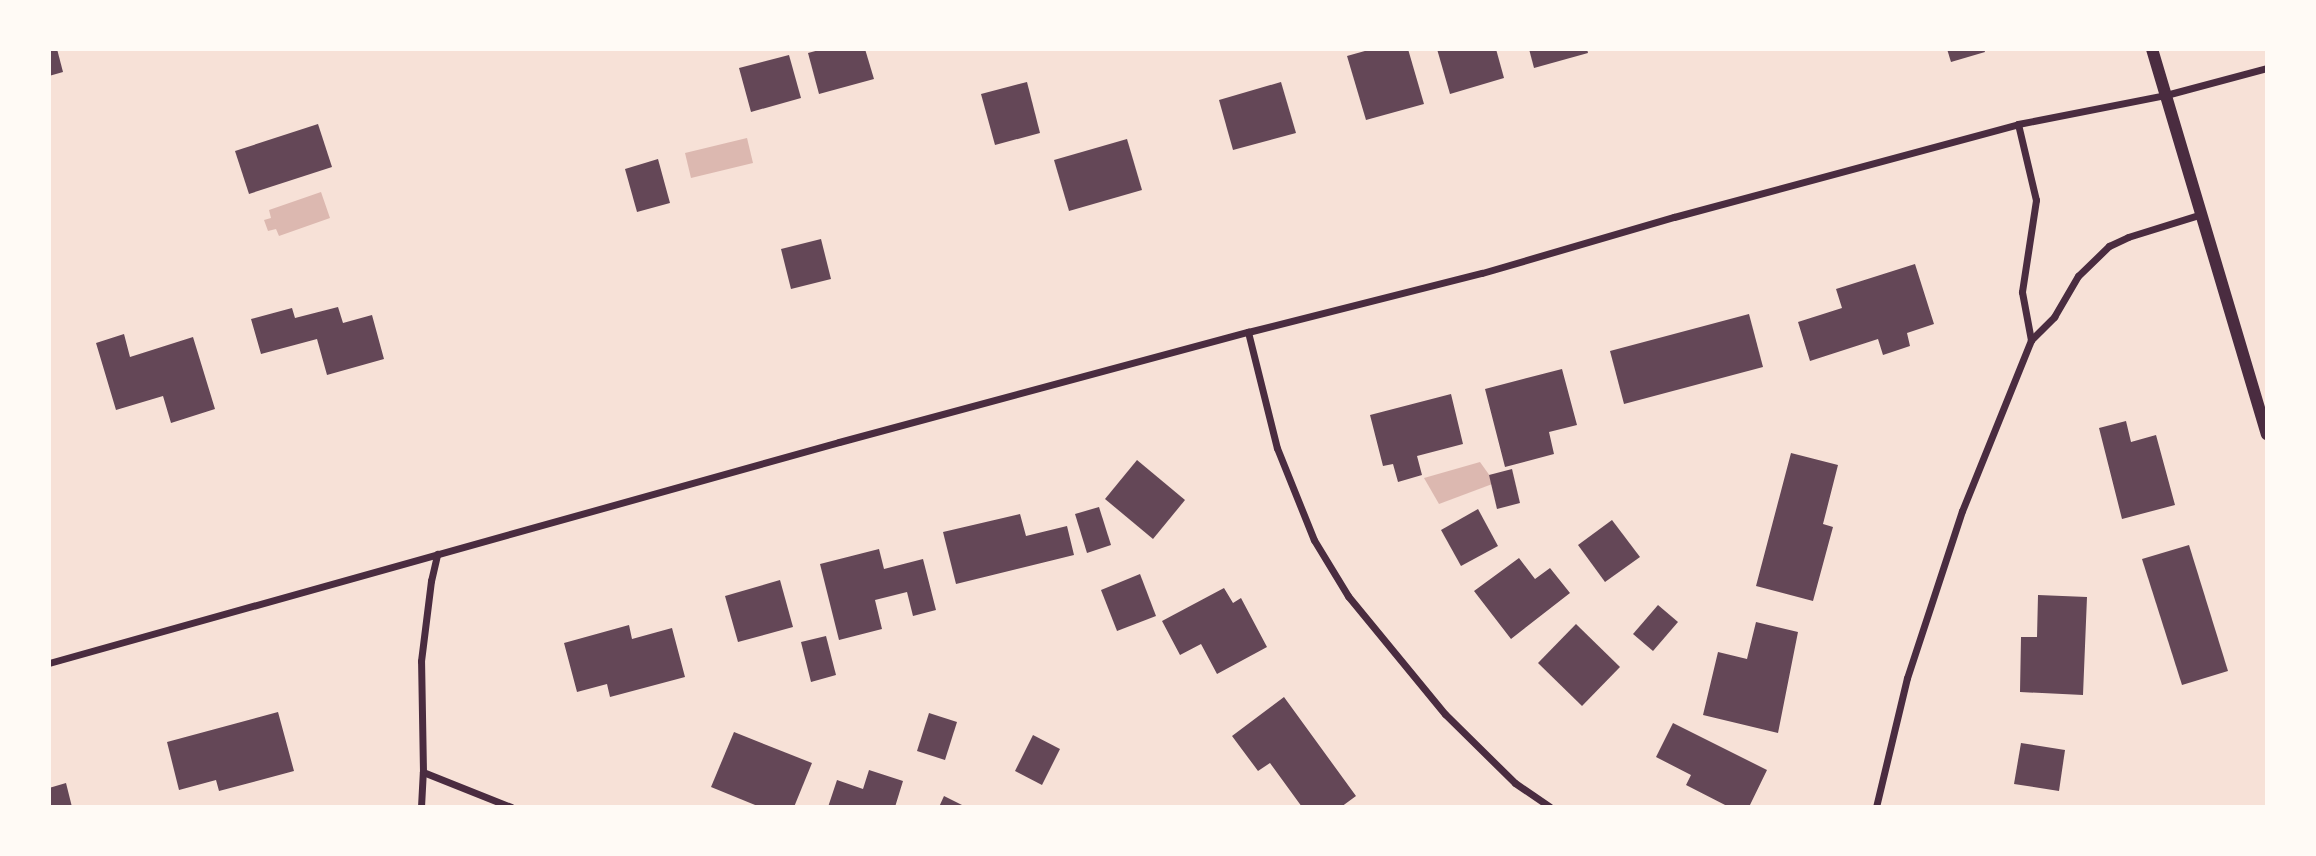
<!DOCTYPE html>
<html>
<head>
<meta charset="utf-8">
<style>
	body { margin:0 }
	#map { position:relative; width:2316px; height:856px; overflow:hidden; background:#f7e1d7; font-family:"IBM Plex Serif",serif }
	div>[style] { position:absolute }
	.water>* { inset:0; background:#dcb8b0 }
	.building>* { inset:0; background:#644757 }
	.minor>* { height:7px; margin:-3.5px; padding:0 3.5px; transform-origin:3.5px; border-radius:3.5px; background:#4a2c40 }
	.tertiary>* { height:12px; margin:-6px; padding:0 6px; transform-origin:6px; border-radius:6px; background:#4a2c40 }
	span { translate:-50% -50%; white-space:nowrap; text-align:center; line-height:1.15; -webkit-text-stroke:6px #fffaf5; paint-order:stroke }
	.frame { position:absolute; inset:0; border:51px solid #fffaf5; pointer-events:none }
</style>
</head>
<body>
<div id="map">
	<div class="water">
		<div style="clip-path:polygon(747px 138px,753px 163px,691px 178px,685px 153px)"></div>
		<div style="clip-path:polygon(321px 192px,330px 218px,279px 236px,276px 229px,268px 231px,264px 220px,271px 218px,269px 210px)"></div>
		<div style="clip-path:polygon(1480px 462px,1495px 483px,1439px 504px,1424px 478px)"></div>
	</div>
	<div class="building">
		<div style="clip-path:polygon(49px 49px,57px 49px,63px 72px,49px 76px)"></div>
		<div style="clip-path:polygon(823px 49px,865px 49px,874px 79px,819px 94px,808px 53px)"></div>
		<div style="clip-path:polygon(1372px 49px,1408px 49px,1424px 104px,1366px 120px,1347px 56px)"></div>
		<div style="clip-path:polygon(1437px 49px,1496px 49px,1504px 78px,1450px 94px)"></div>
		<div style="clip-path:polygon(1529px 49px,1587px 49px,1588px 53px,1534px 68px)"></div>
		<div style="clip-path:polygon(1947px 49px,1984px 49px,1985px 52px,1951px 62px)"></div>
		<div style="clip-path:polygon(789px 55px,801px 98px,751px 112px,739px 68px)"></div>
		<div style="clip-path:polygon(1027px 82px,1040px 133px,995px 145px,981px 94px)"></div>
		<div style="clip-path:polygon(1281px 82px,1296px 133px,1233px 150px,1219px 100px)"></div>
		<div style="clip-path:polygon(318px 124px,332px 167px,249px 194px,235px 151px)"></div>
		<div style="clip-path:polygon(1127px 139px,1142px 190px,1069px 211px,1054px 160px)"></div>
		<div style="clip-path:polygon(658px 159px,670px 203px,637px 212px,625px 169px)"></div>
		<div style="clip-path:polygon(821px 239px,831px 279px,791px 289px,781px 249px)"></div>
		<div style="clip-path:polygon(1915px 264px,1934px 324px,1907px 333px,1910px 346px,1883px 355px,1878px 339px,1810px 361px,1798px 322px,1842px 308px,1836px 289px)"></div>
		<div style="clip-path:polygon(338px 307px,343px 323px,372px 315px,384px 359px,327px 375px,317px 339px,261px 354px,251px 319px,292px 308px,295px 318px)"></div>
		<div style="clip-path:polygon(1749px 314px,1763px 367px,1624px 404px,1610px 351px)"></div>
		<div style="clip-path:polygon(124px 334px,130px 357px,193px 337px,215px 409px,171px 423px,163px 396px,116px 410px,96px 343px)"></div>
		<div style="clip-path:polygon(1562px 369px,1577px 425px,1549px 432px,1554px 454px,1505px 467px,1485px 389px)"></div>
		<div style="clip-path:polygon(1451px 394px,1463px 444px,1417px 456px,1422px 475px,1398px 482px,1393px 464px,1383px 466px,1370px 415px)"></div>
		<div style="clip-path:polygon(2126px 421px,2131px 442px,2156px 435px,2175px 505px,2122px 519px,2099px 428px)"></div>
		<div style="clip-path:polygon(1791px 453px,1838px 465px,1823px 524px,1833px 527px,1813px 601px,1756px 586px)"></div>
		<div style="clip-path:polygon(1137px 460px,1185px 500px,1153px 539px,1105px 499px)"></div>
		<div style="clip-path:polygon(1512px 469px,1520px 503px,1497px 509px,1489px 475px)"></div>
		<div style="clip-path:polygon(1099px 507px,1111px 545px,1087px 553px,1075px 514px)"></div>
		<div style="clip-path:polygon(1478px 509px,1498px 546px,1461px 566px,1441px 530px)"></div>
		<div style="clip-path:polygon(1020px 514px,1026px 536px,1067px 526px,1074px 555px,956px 584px,943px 532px)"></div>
		<div style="clip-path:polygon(1612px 520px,1640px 557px,1605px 582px,1578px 545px)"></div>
		<div style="clip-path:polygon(2189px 545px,2228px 671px,2182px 685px,2142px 559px)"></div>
		<div style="clip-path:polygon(879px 549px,884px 569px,923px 559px,936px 610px,913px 616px,907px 592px,875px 600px,882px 629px,839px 640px,820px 564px)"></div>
		<div style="clip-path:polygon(1519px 558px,1535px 579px,1550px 568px,1570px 593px,1511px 639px,1474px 591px)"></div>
		<div style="clip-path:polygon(1140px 574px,1156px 616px,1117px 631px,1101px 590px)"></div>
		<div style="clip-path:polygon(780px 580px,793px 627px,738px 642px,725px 596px)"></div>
		<div style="clip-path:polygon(1224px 588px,1233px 603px,1241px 598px,1267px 647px,1217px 674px,1201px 644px,1180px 655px,1162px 621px)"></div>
		<div style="clip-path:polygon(2038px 595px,2087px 597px,2083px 695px,2020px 692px,2021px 637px,2037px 637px)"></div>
		<div style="clip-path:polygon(1658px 605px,1678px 622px,1653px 651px,1633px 634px)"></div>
		<div style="clip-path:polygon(1756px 622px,1798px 632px,1778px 733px,1703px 715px,1718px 652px,1747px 659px)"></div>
		<div style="clip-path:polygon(1576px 624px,1620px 667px,1582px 706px,1538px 663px)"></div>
		<div style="clip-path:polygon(629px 625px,632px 639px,672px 628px,685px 677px,610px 697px,607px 684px,577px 692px,564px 643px)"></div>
		<div style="clip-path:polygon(826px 636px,836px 675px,811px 682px,801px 642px)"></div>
		<div style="clip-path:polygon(1284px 697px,1356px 796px,1341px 807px,1302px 807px,1270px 763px,1258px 771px,1232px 736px)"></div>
		<div style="clip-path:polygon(278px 712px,294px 771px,219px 791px,216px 780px,179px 790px,167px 742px)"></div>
		<div style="clip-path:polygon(929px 713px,957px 722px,945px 760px,917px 751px)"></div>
		<div style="clip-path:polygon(1673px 723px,1767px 770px,1749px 807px,1729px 807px,1686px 785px,1691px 775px,1656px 757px)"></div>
		<div style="clip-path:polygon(734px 732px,812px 763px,794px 807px,760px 807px,711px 787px)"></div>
		<div style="clip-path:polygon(1033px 735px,1060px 749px,1042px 785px,1015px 771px)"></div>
		<div style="clip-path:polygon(2021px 743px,2065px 750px,2059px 791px,2014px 784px)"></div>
		<div style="clip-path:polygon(869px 770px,903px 781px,895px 807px,828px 807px,837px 780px,863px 789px)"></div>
		<div style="clip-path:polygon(66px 783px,72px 807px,49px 807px,49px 788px)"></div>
		<div style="clip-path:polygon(944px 796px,966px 807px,939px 807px)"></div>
	</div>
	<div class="minor">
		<div style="left:2018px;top:124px;width:78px;rotate:76.7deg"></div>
		<div style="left:2036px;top:200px;width:93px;rotate:98.7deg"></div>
		<div style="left:2022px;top:292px;width:49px;rotate:79.4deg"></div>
		<div style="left:1248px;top:332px;width:120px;rotate:76deg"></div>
		<div style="left:1277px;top:448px;width:99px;rotate:68.1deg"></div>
		<div style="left:1314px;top:540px;width:66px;rotate:58.7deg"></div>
		<div style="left:1348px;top:596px;width:153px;rotate:50.6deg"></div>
		<div style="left:1445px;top:714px;width:98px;rotate:44.6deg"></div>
		<div style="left:1515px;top:783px;width:42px;rotate:34.4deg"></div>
		<div style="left:49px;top:663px;width:820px;rotate:-15.63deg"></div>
		<div style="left:839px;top:442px;width:424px;rotate:-15.1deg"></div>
		<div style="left:1248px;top:332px;width:241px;rotate:-14.2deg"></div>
		<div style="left:1482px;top:273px;width:200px;rotate:-16.3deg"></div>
		<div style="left:1674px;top:217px;width:356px;rotate:-15.1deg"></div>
		<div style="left:2018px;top:124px;width:151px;rotate:-11.1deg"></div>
		<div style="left:2166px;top:95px;width:105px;rotate:-15deg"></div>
		<div style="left:423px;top:772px;width:95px;rotate:21.7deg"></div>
		<div style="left:421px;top:807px;width:35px;rotate:-87deg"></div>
		<div style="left:423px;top:772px;width:111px;rotate:-91deg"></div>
		<div style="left:421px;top:661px;width:81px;rotate:-82.9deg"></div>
		<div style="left:431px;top:581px;width:28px;rotate:-77deg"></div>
		<div style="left:1876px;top:807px;width:133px;rotate:-76.5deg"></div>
		<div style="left:1907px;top:678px;width:176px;rotate:-71.8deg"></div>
		<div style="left:1962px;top:511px;width:184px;rotate:-68deg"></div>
		<div style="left:2031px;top:340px;width:33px;rotate:-45deg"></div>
		<div style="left:2054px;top:317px;width:48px;rotate:-59.7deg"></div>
		<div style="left:2078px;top:276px;width:43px;rotate:-44.1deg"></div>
		<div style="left:2109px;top:246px;width:21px;rotate:-25deg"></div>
		<div style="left:2128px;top:237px;width:77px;rotate:-17.3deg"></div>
	</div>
	<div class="tertiary">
		<div style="left:2152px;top:49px;width:402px;rotate:73.4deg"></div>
	</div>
	<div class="frame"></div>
</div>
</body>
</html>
